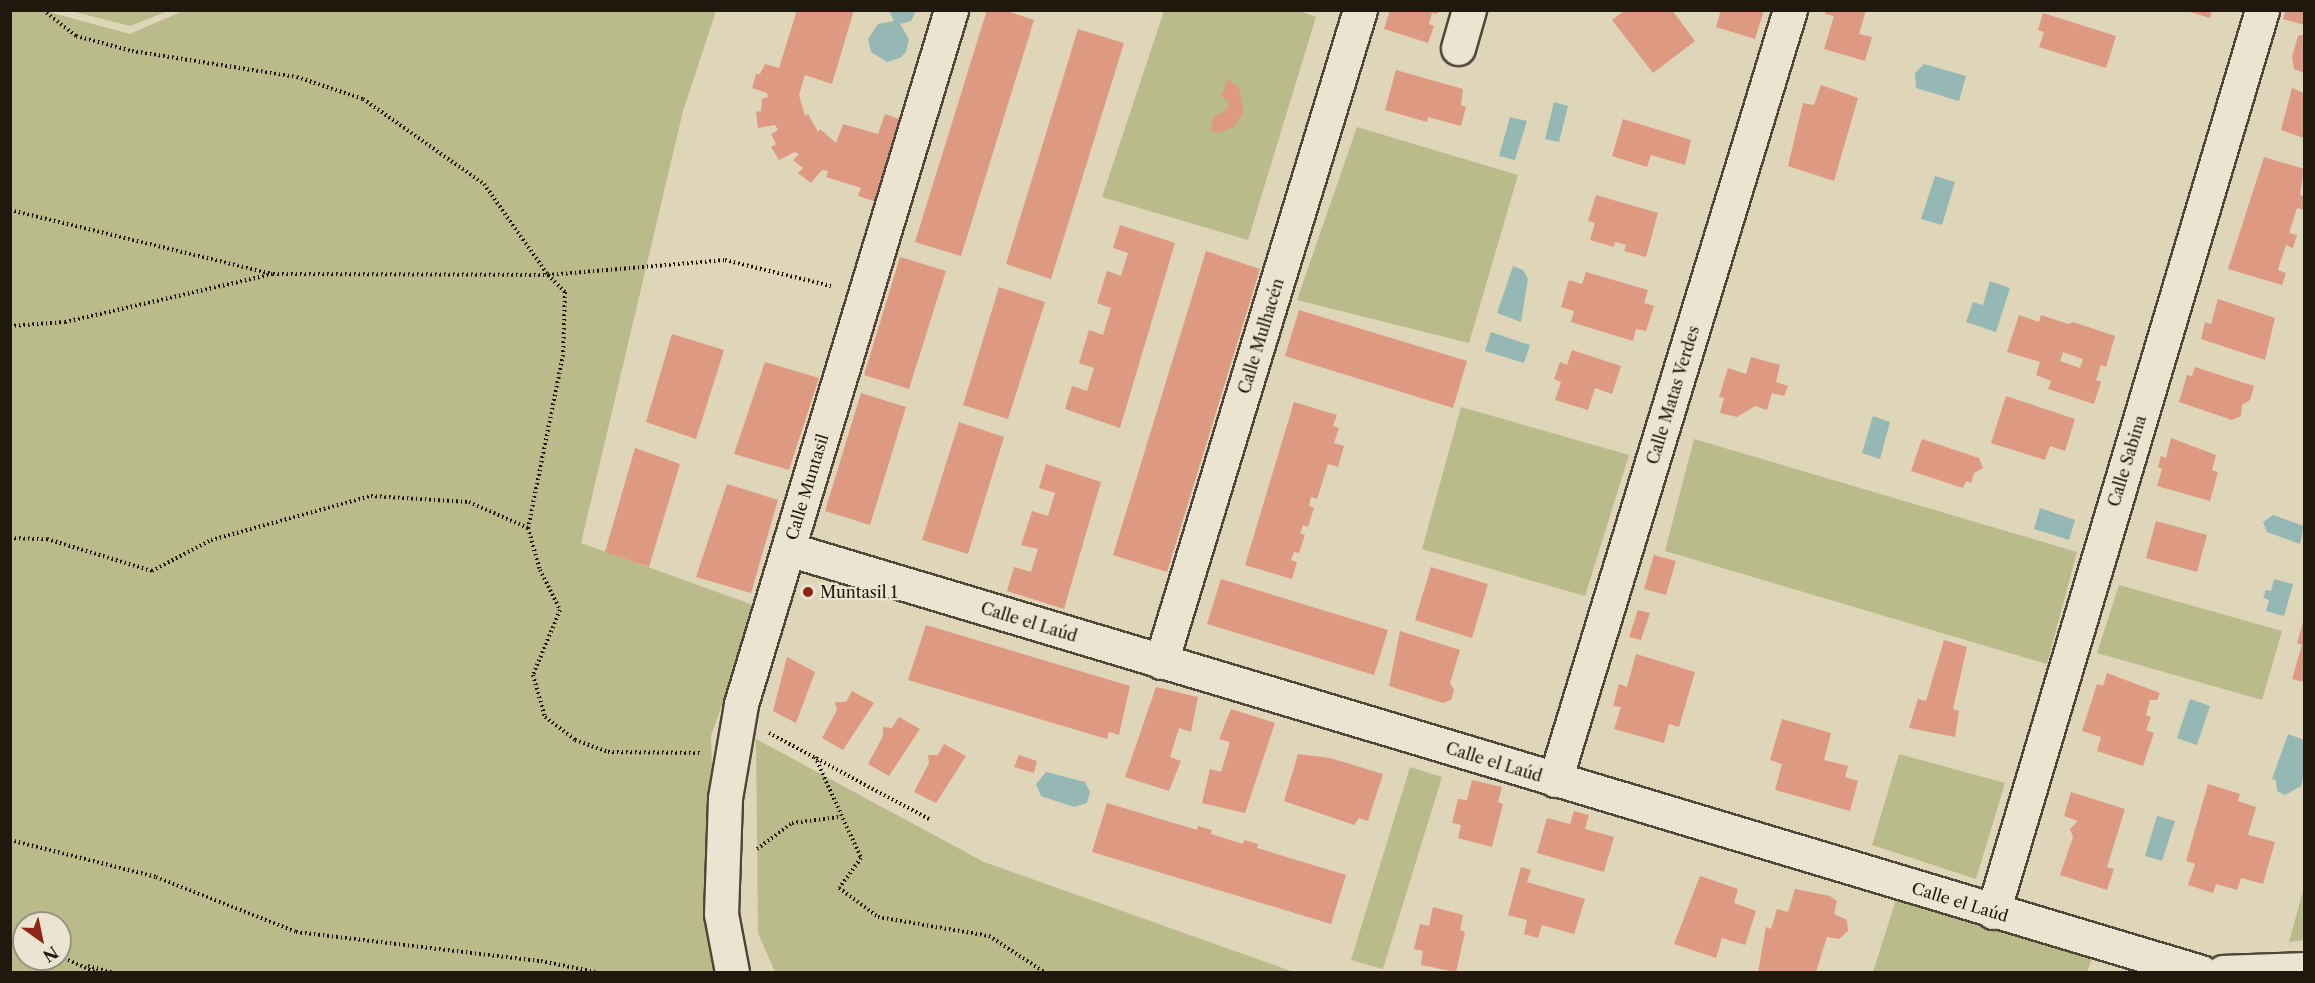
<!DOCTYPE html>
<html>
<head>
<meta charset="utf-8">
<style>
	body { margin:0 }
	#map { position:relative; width:2315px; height:983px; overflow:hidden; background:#dfd5b8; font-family:"Libre Caslon Text",serif }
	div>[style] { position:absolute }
	.green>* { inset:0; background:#babb8a }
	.water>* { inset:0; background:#95b8b4 }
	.building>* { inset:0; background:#de9983 }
	.path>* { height:4px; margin-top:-2px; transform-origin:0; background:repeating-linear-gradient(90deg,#20170d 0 1.5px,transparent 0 4.5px) }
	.roads { filter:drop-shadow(2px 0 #504638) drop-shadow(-2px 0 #504638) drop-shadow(0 2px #504638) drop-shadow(0 -2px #504638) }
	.minor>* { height:33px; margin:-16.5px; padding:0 16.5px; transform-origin:16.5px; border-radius:16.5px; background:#eae4d1 }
	.dots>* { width:16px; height:16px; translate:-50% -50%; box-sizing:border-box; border:3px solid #eae4d1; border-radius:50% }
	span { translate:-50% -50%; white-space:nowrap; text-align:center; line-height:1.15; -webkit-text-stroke:4.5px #eae4d1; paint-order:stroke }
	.street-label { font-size:16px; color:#20170d }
	.poi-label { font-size:16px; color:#20170d }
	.left { translate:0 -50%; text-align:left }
	.frame { position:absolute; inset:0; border:12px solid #20170d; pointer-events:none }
	.north { position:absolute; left:12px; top:911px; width:60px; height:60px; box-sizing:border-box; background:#eae4d1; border:2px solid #999283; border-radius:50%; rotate:147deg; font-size:16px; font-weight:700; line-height:24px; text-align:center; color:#20170d }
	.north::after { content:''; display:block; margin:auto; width:21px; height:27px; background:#8f2418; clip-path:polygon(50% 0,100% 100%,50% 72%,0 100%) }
</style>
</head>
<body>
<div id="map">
	<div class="green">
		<div style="clip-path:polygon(evenodd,185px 10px,716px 11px,683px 111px,581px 543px,756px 606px,711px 736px,718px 972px,11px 972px,10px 11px,45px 11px,130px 34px,185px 10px,24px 923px,60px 923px,60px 959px,24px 959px,24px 923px)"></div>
		<div style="clip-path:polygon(1296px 10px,1316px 17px,1248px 240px,1102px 197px,1164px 11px)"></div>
		<div style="clip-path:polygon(71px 11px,168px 11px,130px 26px)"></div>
		<div style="clip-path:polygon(1357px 127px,1518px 175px,1469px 343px,1297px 300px)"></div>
		<div style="clip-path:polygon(1461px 407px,1629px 455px,1585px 596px,1422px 549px)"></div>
		<div style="clip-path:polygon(1694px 439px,2077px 552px,2047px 664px,1665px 551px)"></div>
		<div style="clip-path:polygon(2119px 585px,2282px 631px,2262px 700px,2097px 653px)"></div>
		<div style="clip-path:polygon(756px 739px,984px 862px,1294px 972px,775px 972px,758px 933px)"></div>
		<div style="clip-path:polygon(1899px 754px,2005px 783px,1976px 879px,1872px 845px)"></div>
		<div style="clip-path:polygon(1410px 767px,1442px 777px,1383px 969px,1351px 960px)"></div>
		<div style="clip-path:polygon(2304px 887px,2304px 940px,2289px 942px)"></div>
		<div style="clip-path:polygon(1896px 900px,2092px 959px,2087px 972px,1873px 972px)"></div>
	</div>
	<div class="water">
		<div style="clip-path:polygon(889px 11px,916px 11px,911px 21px,900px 24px,909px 39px,906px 52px,900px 58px,887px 62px,871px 52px,868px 39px,878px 24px,894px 21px)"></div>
		<div style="clip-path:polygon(1924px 64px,1966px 76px,1959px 101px,1916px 88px,1915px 73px)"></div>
		<div style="clip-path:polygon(1554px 102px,1568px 106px,1559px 142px,1545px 139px)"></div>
		<div style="clip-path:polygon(1510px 117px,1527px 121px,1515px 160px,1499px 156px)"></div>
		<div style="clip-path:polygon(1935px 176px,1955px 182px,1942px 225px,1921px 219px)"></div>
		<div style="clip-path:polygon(1513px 266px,1523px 270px,1528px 279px,1521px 322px,1497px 313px)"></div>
		<div style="clip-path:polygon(1990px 281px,2010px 288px,1996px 332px,1966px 322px,1973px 302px,1983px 305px)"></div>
		<div style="clip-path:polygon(1491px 332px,1530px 345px,1524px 363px,1485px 351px)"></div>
		<div style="clip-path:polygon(1873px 416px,1890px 422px,1880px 459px,1862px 453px)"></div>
		<div style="clip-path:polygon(2040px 508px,2075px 520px,2069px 540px,2034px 529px)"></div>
		<div style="clip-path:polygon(2273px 515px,2304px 526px,2300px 544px,2267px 532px,2263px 522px)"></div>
		<div style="clip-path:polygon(2274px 579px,2293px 584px,2284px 616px,2266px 611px,2269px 600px,2263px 598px,2266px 590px,2271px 591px)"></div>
		<div style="clip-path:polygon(2190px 699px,2210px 706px,2197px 745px,2177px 738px)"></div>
		<div style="clip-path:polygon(2288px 734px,2304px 740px,2304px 775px,2301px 786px,2285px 795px,2277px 791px,2276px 780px,2272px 779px)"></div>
		<div style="clip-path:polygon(1046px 772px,1085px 782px,1090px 792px,1087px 803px,1074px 807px,1041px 796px,1036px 784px)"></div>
		<div style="clip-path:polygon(2157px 816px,2175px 821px,2162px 861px,2145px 856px)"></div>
	</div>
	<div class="building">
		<div style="clip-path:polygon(797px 10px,854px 10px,832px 84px,805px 75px,799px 95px,805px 116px,808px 114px,818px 132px,820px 129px,836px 143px,843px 124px,878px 134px,885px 114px,911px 123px,877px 202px,858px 196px,861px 188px,826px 177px,828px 171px,822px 170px,811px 183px,798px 173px,803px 168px,793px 160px,799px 154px,795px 152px,779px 160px,771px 147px,776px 144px,771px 134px,778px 130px,775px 125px,758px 128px,756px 112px,761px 111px,762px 99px,768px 97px,767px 93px,752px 88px,756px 74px,760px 74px,765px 64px,779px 68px)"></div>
		<div style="clip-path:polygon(987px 10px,1004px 10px,1034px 20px,961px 256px,915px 242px)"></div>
		<div style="clip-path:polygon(1390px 10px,1438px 10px,1437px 14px,1432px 13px,1429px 24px,1434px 26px,1428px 43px,1384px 29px)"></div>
		<div style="clip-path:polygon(1625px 10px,1672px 10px,1695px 41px,1653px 73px,1612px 20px)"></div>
		<div style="clip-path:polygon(1721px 10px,1764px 10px,1755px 39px,1716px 27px)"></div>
		<div style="clip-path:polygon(1826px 10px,1866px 10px,1859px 34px,1872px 37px,1865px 61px,1824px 49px,1834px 16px,1825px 14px)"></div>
		<div style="clip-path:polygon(2184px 10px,2212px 10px,2210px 18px)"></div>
		<div style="clip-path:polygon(2286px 10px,2304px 10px,2304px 25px,2283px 19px)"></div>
		<div style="clip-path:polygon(2043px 13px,2116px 36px,2106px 68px,2039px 47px,2044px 32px,2038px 30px)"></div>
		<div style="clip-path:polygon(1078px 29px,1124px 43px,1051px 279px,1006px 264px)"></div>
		<div style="clip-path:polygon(2304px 34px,2304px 73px,2294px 69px,2292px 57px,2298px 36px)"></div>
		<div style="clip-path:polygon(1396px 70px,1463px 89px,1461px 105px,1466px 107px,1461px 126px,1428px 117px,1427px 122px,1385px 110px)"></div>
		<div style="clip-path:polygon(1228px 79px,1239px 88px,1244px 111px,1234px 127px,1218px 133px,1210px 131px,1215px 114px,1220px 115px,1228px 107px,1228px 101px,1221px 96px)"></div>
		<div style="clip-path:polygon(1821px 85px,1858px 98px,1834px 181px,1788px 166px,1803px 103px,1814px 105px)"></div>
		<div style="clip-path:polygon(2292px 88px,2304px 93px,2304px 138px,2281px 130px)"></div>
		<div style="clip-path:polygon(1623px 119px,1691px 140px,1685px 165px,1651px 155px,1647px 167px,1612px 156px)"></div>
		<div style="clip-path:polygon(2264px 157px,2304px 169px,2300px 195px,2304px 196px,2304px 210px,2297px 208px,2289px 233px,2297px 235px,2293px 248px,2286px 245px,2279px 266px,2278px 270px,2286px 273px,2282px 285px,2228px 269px)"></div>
		<div style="clip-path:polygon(1596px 195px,1658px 213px,1646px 257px,1624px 251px,1626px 245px,1615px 242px,1614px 247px,1590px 240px,1595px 223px,1588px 221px)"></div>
		<div style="clip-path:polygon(1120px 225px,1175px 243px,1120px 428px,1065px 409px,1072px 386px,1087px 391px,1094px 368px,1079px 363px,1089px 330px,1103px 335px,1111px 308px,1097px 303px,1107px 271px,1121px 276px,1128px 253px,1113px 248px)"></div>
		<div style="clip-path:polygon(1206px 251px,1260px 269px,1167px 572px,1113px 555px)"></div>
		<div style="clip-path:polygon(900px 257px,946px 271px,909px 389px,864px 375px)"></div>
		<div style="clip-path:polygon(1586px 272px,1648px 290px,1644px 303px,1654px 306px,1646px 331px,1636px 329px,1633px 341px,1571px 322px,1574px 311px,1561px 307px,1569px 280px,1582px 284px)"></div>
		<div style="clip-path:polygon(999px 287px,1045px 302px,1008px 419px,963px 405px)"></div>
		<div style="clip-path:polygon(2218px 299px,2275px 318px,2265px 360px,2201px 339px,2205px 322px,2211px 324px)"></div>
		<div style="clip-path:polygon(1299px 310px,1467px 361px,1453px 408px,1285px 356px)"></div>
		<div style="clip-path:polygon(evenodd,2019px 315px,2039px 322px,2041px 315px,2068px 324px,2073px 322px,2115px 336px,2106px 367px,2101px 365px,2096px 380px,2101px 382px,2094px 404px,2048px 389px,2051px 381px,2036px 375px,2040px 362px,2007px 352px,2019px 315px,2063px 352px,2083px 359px,2080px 368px,2060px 361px,2063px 352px)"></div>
		<div style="clip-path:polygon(672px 334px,724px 350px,696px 439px,646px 422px)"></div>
		<div style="clip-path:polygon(1572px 350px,1621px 366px,1612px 394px,1595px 388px,1588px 410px,1555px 400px,1561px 382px,1554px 379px,1560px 362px,1567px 365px)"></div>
		<div style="clip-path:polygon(1751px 357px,1780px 365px,1776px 382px,1788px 386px,1784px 396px,1772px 393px,1767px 410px,1755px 406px,1737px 417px,1720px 413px,1724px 398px,1719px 397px,1728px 368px,1746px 374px)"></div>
		<div style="clip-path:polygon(765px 362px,819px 378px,789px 470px,734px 454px)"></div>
		<div style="clip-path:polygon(2195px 367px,2254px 386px,2250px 400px,2242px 405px,2241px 416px,2232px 420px,2179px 402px,2187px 375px,2192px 376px)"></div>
		<div style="clip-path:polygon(861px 393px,906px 407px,870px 525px,825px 511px)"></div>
		<div style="clip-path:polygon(2006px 396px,2075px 419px,2065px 451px,2050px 446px,2045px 460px,1991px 443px)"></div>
		<div style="clip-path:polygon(1294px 402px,1337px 415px,1333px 426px,1339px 428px,1334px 443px,1344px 446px,1338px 467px,1328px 464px,1317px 499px,1311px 497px,1309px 506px,1314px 508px,1308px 527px,1303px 525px,1300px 533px,1305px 535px,1299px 553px,1294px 552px,1291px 560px,1297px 562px,1292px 579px,1245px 565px)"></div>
		<div style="clip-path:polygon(959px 422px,1004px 437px,968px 554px,922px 540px)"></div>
		<div style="clip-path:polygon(2171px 438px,2216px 455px,2212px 470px,2218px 472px,2210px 501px,2157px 486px,2162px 469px,2158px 467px,2161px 456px,2166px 458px)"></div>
		<div style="clip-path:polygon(1922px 439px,1979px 458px,1983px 468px,1974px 473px,1971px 483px,1966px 481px,1963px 488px,1911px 471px)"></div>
		<div style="clip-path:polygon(635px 448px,680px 464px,649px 567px,605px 552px)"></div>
		<div style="clip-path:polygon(1046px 464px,1101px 482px,1064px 609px,1007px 591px,1014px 567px,1031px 572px,1038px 549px,1021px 545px,1032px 511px,1048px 516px,1055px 493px,1039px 488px)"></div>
		<div style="clip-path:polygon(727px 484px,778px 500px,751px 593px,696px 577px)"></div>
		<div style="clip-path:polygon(2156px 521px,2207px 535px,2197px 572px,2146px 558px)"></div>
		<div style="clip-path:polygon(1654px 555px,1676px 561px,1666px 595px,1644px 589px)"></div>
		<div style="clip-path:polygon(1431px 567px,1488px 584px,1472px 638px,1415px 620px)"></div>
		<div style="clip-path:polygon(1221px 579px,1388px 630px,1374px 675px,1207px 624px)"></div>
		<div style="clip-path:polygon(1638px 610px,1650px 613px,1641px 640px,1629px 637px)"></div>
		<div style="clip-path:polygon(2304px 619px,2304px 682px,2292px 679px,2302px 645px,2297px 643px)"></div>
		<div style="clip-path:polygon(926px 625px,1130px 686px,1119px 735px,1109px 732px,1107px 739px,908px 680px)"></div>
		<div style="clip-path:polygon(1400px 631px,1460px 650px,1450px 683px,1454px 690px,1451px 700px,1443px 703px,1389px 686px)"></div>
		<div style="clip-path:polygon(1944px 640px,1967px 647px,1953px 709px,1959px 711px,1955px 737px,1909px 728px,1918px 699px,1926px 701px)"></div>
		<div style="clip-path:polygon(1636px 654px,1695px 672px,1679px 727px,1669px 724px,1664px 743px,1614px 729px,1621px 707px,1613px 706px,1619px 684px,1627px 687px)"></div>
		<div style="clip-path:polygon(787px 657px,815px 672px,796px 723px,773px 711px)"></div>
		<div style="clip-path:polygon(2107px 673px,2160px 693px,2157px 700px,2150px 700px,2146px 715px,2151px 717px,2146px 730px,2154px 733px,2143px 766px,2097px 751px,2101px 737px,2082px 731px,2097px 684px,2103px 686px)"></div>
		<div style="clip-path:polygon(1156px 687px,1198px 697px,1191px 732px,1179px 728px,1170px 757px,1181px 761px,1169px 791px,1125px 777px)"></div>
		<div style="clip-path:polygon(852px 691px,874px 703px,843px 750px,822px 738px,837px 710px,835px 702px,846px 702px)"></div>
		<div style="clip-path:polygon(1231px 709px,1275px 723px,1245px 813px,1202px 803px,1210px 769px,1221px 772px,1230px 742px,1219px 739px)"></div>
		<div style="clip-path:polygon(899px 717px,920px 729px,889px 776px,868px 764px,883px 736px,883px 727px,892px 728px)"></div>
		<div style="clip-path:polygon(1782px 719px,1831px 733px,1824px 760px,1848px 766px,1845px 777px,1858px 781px,1850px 811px,1775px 790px,1782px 764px,1770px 760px)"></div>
		<div style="clip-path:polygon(944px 744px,966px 756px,936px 803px,914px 792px,929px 763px,928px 755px,938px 755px)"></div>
		<div style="clip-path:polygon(1298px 754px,1330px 758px,1383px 774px,1368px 821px,1359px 818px,1354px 825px,1284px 801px)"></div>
		<div style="clip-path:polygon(1019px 755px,1037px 761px,1034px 773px,1014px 767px)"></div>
		<div style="clip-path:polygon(1472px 780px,1502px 787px,1498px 802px,1503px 804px,1492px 847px,1458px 838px,1461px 825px,1452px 823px,1458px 799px,1467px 800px)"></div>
		<div style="clip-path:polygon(2208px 784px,2240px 794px,2238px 801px,2256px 807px,2248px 835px,2275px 842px,2263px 884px,2241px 878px,2237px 890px,2216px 884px,2213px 893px,2188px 885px,2195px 864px,2186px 861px)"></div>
		<div style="clip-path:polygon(2071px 792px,2125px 809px,2107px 867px,2114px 869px,2107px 890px,2060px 875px,2073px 837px,2070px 829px,2078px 821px,2064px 816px)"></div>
		<div style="clip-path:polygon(1107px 803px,1197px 830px,1198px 826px,1212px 830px,1211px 834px,1243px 844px,1244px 840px,1258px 844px,1257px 848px,1346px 875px,1331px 924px,1092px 852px)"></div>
		<div style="clip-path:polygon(1574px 811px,1589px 815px,1585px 829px,1614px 837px,1604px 872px,1537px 853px,1547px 818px,1570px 824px)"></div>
		<div style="clip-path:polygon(1521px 867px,1531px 870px,1527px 882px,1585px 899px,1574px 934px,1542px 925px,1538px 938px,1524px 934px,1527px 920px,1508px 915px)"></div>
		<div style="clip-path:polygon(1700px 876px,1738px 889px,1734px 903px,1756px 911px,1745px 945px,1722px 938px,1716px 958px,1674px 944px)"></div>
		<div style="clip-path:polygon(1795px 889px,1830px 896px,1837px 901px,1834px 914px,1847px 920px,1848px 931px,1839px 939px,1827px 937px,1816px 972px,1758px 972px,1766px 927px,1771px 929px,1777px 909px,1788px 912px)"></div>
		<div style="clip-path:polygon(1433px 907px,1463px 915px,1460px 930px,1465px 932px,1456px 972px,1421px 965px,1423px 951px,1414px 949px,1420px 924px,1429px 926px)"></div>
	</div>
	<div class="path">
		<div style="left:43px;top:10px;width:42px;rotate:38.2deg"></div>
		<div style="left:76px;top:36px;width:58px;rotate:15deg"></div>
		<div style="left:132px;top:51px;width:167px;rotate:9deg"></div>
		<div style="left:297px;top:77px;width:70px;rotate:18.4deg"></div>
		<div style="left:363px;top:99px;width:148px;rotate:35.1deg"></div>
		<div style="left:484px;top:184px;width:111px;rotate:54.9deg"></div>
		<div style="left:548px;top:275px;width:24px;rotate:45deg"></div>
		<div style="left:565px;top:292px;width:63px;rotate:91.8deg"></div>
		<div style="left:563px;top:355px;width:177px;rotate:101.4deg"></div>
		<div style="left:528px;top:528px;width:44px;rotate:74.1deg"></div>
		<div style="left:540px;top:570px;width:45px;rotate:63.4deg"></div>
		<div style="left:560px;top:610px;width:70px;rotate:112.6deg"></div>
		<div style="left:533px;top:675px;width:44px;rotate:74.1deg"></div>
		<div style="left:545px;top:717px;width:38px;rotate:37deg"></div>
		<div style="left:575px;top:740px;width:35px;rotate:20deg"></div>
		<div style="left:608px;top:752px;width:92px;rotate:0.6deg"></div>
		<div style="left:10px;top:210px;width:270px;rotate:13.7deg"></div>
		<div style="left:10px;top:326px;width:55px;rotate:-4.2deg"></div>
		<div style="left:65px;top:322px;width:213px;rotate:-13deg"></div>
		<div style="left:273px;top:274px;width:275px;rotate:0.2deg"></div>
		<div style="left:548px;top:275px;width:178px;rotate:-4.8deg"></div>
		<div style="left:725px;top:260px;width:109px;rotate:13.8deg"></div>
		<div style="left:10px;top:538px;width:37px;rotate:2deg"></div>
		<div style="left:47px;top:539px;width:110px;rotate:16.9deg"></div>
		<div style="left:152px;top:571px;width:67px;rotate:-27.7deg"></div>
		<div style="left:211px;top:540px;width:166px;rotate:-15.4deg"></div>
		<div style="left:371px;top:496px;width:98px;rotate:3.5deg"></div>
		<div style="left:469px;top:502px;width:64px;rotate:23.8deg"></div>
		<div style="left:769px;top:733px;width:182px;rotate:28.3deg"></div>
		<div style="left:815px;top:757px;width:111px;rotate:65.5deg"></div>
		<div style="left:861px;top:858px;width:37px;rotate:126deg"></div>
		<div style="left:839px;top:888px;width:49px;rotate:36.6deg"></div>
		<div style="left:878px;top:917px;width:113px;rotate:9.7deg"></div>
		<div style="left:989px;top:936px;width:66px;rotate:33.2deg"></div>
		<div style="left:10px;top:840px;width:151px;rotate:14.2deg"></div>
		<div style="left:156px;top:877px;width:150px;rotate:21.4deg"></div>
		<div style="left:296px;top:932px;width:247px;rotate:6.8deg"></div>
		<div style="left:541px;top:961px;width:55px;rotate:11.5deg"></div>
		<div style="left:757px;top:849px;width:44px;rotate:-36.6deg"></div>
		<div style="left:792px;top:823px;width:48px;rotate:-7.1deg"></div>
		<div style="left:10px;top:938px;width:15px;rotate:20deg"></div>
		<div style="left:60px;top:956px;width:38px;rotate:25deg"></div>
		<div style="left:88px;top:966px;width:24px;rotate:15deg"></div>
	</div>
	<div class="roads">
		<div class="minor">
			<div style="left:1458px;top:48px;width:40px;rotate:-74deg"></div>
			<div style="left:788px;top:549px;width:1475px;rotate:16.67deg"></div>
			<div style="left:1161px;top:662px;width:682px;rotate:-73.03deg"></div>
			<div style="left:1555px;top:780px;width:805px;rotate:-73.03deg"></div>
			<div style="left:1993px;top:912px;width:941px;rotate:-73.39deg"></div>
			<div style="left:732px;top:972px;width:59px;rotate:-100.7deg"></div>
			<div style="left:721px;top:914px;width:116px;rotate:-88deg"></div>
			<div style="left:725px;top:798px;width:95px;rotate:-80.3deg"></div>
			<div style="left:741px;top:704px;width:725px;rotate:-73.16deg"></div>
			<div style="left:2223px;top:972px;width:81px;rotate:-2.1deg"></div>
		</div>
	</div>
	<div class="dots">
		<div style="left:808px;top:592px;background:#8f2418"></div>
	</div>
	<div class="street-label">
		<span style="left:1261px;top:336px;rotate:-73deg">Calle Mulhacén</span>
		<span style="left:1673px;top:395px;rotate:-73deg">Calle Matas Verdes</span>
		<span style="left:2127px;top:461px;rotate:-73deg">Calle Sabina</span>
		<span style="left:807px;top:487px;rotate:-73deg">Calle Muntasil</span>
		<span style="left:1029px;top:622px;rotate:17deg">Calle el Laúd</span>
		<span style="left:1494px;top:762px;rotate:17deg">Calle el Laúd</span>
		<span style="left:1960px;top:902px;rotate:17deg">Calle el Laúd</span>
	</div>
	<div class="poi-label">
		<span class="left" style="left:820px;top:592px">Muntasil 1</span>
	</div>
	<div class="frame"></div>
	<div class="north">N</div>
</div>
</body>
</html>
